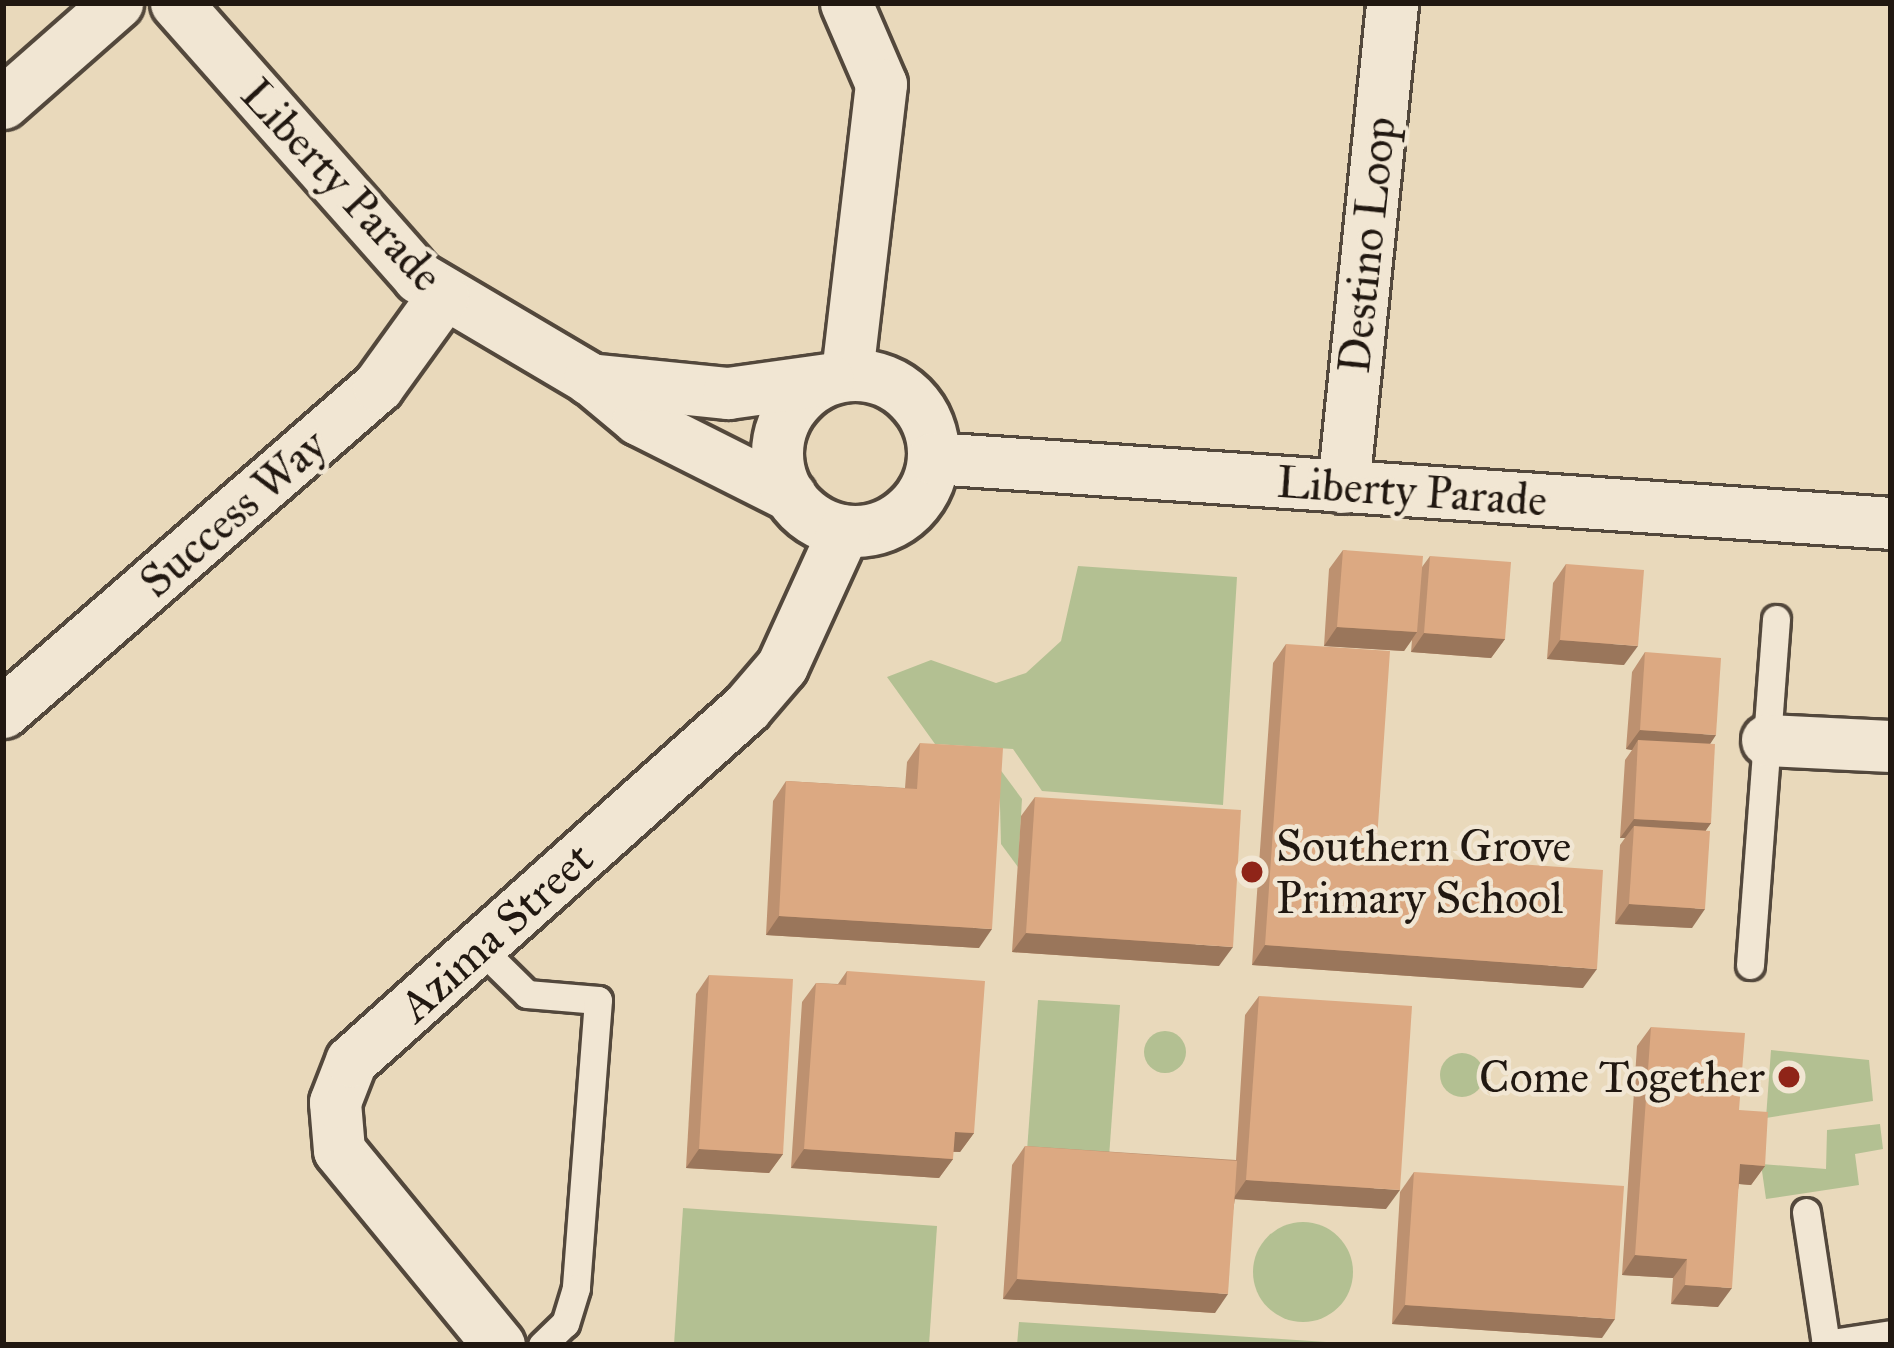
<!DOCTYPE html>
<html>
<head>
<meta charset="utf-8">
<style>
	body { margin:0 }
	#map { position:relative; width:1894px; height:1348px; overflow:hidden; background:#e9d9bb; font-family:"IM FELL Great Primer",serif }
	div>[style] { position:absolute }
	.green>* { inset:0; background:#b3c092 }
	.round { border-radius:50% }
	.roads { filter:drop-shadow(3px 0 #53483c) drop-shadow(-3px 0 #53483c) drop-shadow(0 3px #53483c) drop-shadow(0 -3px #53483c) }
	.service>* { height:27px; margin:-13.5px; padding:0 13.5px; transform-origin:13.5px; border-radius:13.5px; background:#f1e6d3 }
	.minor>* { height:51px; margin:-25.5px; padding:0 25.5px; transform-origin:25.5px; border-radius:25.5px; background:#f1e6d3 }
	.minor>.ring { margin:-25.5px; padding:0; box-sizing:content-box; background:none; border:51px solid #f1e6d3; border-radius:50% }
	.wall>* { inset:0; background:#bd9170 }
	.shaded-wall>* { inset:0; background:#9a765b }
	.building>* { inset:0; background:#dca982 }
	.dots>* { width:33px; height:33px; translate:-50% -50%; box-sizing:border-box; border:6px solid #f1e6d3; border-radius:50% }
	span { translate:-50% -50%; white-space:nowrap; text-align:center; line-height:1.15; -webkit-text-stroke:9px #f1e6d3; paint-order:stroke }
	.street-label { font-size:45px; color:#211811 }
	.poi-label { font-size:45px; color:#211811 }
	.left { translate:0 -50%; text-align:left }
	.right { translate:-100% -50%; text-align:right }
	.frame { position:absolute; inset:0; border:6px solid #211811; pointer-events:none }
</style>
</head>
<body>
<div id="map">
	<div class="green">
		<div style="clip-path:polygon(1078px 566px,1237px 577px,1223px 805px,1042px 791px,1013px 749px,935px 744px,887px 677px,931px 660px,996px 683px,1026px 673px,1061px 641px)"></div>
		<div style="clip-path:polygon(999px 768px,1022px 799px,1018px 867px,1001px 844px)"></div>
		<div style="clip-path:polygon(1038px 1000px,1120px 1005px,1109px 1157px,1027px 1151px)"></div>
		<div class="round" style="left:1144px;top:1031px;width:42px;height:42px"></div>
		<div style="clip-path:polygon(1771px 1050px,1869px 1060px,1873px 1101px,1766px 1118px)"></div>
		<div class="round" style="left:1440px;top:1053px;width:44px;height:44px"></div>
		<div style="clip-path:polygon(1880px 1124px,1883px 1149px,1855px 1154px,1859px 1185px,1766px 1199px,1761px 1164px,1826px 1169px,1827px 1130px)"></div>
		<div style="clip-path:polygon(683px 1208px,937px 1226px,929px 1345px,674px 1345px)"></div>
		<div class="round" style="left:1253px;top:1222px;width:100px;height:100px"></div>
		<div style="clip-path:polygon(1019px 1322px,1129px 1329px,1371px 1345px,1017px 1345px)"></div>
	</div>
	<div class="roads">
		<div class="service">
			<div style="left:479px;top:947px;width:67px;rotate:44.4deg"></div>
			<div style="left:527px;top:994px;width:71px;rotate:4.8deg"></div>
			<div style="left:598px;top:1000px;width:289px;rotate:94.4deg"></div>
			<div style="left:576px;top:1288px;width:37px;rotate:107deg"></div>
			<div style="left:565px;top:1323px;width:32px;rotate:136deg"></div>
			<div style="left:1750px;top:965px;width:347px;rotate:-85.7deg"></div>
			<div style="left:1806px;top:1212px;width:134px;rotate:81.4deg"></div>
			<div style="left:1825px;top:1344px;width:67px;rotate:-8.6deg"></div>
		</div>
		<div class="minor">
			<div style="left:176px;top:3px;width:366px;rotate:48.5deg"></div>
			<div style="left:418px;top:277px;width:199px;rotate:30.6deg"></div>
			<div style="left:589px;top:378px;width:64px;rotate:39.9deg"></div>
			<div style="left:638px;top:419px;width:171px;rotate:26.7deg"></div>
			<div style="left:846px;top:3px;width:88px;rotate:66.6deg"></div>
			<div style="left:881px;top:84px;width:293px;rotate:96.7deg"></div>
			<div style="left:3px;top:103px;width:152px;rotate:-41.3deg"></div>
			<div class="ring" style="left:777px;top:375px;width:105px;height:105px"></div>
			<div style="left:589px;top:379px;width:140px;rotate:5.8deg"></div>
			<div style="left:728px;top:393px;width:101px;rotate:-8deg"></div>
			<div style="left:933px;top:458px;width:960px;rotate:3.88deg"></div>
			<div style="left:1343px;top:487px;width:486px;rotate:-84.2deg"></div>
			<div style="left:3px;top:712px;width:497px;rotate:-41deg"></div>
			<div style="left:378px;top:386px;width:111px;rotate:-54.2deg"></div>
			<div style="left:1767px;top:740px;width:124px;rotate:2.8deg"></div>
			<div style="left:499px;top:1345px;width:252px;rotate:-129.4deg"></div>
			<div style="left:339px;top:1150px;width:48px;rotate:-94.8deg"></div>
			<div style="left:335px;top:1102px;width:44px;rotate:-68.7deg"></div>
			<div style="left:351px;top:1061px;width:530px;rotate:-41.79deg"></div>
			<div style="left:746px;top:708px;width:55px;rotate:-49.4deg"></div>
			<div style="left:782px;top:666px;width:149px;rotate:-65.5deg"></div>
		</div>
	</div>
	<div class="wall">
		<div style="clip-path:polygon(1343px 550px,1422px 567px,1430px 556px,1505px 639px,1491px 658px,1411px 652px,1412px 640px,1404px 651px,1324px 646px,1329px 569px)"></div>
		<div style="clip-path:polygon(1566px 564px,1624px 665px,1547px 659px,1553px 583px)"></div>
		<div style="clip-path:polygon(1286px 644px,1376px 854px,1583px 988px,1252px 965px,1273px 663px)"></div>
		<div style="clip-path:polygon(1645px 652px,1710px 744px,1711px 823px,1706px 830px,1692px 928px,1615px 924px,1620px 845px,1625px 838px,1620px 838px,1625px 760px,1632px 750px,1626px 749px,1632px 672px)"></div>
		<div style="clip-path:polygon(920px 743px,979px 948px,766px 935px,773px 801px,786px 781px,905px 788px,907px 762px)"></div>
		<div style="clip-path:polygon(1035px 797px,1219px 966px,1012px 952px,1021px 816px)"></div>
		<div style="clip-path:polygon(847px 971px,974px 1133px,960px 1152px,953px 1152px,953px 1159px,939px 1178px,791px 1168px,802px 1002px,816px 983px,838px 984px)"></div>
		<div style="clip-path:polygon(709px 975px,783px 1154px,769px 1173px,686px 1168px,696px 994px)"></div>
		<div style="clip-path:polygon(1259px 996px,1386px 1209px,1235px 1199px,1215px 1313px,1003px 1299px,1012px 1165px,1025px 1146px,1236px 1160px,1245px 1015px)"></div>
		<div style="clip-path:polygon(1651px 1027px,1739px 1110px,1765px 1166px,1751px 1185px,1739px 1184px,1718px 1307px,1671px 1304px,1673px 1278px,1622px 1275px,1637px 1046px)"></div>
		<div style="clip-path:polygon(1414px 1172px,1602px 1338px,1392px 1324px,1400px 1192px)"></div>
	</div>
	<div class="shaded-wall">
		<div style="clip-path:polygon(1337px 627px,1417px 632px,1404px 651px,1324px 646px)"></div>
		<div style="clip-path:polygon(1424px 633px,1505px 639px,1491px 658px,1411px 652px)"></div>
		<div style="clip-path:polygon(1560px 640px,1638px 646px,1624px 665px,1547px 659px)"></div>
		<div style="clip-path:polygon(1640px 730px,1716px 735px,1703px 755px,1638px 740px,1632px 750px,1626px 749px)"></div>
		<div style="clip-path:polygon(1634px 819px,1711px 823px,1697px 843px,1634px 826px,1625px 838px,1620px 838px)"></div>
		<div style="clip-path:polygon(1629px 904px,1705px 909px,1692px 928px,1615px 924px)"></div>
		<div style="clip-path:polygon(779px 916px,992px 929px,979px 948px,766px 935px)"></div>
		<div style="clip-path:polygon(1026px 933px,1233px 947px,1219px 966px,1012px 952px)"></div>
		<div style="clip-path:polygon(1265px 945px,1597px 969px,1583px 988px,1252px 965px)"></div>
		<div style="clip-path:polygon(955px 1132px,974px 1133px,960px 1152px,941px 1151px)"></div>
		<div style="clip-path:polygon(699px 1149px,783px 1154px,769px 1173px,686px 1168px)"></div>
		<div style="clip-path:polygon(804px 1149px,953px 1159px,939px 1178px,791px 1168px)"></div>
		<div style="clip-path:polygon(1740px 1164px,1765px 1166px,1751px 1185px,1727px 1183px)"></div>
		<div style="clip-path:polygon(1246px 1180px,1400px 1190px,1386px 1209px,1233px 1199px)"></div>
		<div style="clip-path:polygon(1635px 1255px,1687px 1259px,1673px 1278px,1622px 1275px)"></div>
		<div style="clip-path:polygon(1017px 1279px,1228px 1294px,1215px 1313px,1003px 1299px)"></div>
		<div style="clip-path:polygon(1685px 1285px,1732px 1288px,1718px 1307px,1671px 1304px)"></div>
		<div style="clip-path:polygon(1405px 1305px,1615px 1319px,1602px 1338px,1392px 1324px)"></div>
	</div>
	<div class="building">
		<div style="clip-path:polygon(1343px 550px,1423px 556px,1417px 632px,1337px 627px)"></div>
		<div style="clip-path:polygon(1430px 556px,1511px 562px,1505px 639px,1424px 633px)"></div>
		<div style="clip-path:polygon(1566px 564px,1644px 570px,1638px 646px,1560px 640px)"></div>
		<div style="clip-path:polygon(1286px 644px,1390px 651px,1376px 854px,1603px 870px,1597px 969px,1265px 945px)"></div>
		<div style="clip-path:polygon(1645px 652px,1721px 658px,1716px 735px,1640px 730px)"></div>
		<div style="clip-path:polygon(1638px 740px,1715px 744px,1711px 823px,1634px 819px)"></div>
		<div style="clip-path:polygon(920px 743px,1003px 748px,992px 929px,779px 916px,786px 781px,917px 789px)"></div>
		<div style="clip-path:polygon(1035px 797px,1241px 810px,1233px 947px,1026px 933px)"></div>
		<div style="clip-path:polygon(1634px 826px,1710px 831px,1705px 909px,1629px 904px)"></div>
		<div style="clip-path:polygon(847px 971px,985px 981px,974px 1133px,955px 1132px,953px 1159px,804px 1149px,816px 983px,846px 985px)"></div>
		<div style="clip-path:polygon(709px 975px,793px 979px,783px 1154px,699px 1149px)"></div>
		<div style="clip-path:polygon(1259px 996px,1412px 1006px,1400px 1190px,1246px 1180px)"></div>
		<div style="clip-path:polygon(1651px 1027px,1745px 1033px,1739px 1110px,1768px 1112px,1765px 1166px,1740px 1164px,1732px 1288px,1685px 1285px,1687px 1259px,1635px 1255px)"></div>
		<div style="clip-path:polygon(1025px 1146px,1237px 1161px,1228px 1294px,1017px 1279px)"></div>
		<div style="clip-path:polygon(1414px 1172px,1624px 1186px,1615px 1319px,1405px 1305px)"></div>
	</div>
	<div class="dots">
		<div style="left:1252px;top:872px;background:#8f2418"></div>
		<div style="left:1789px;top:1077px;background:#8f2418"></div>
	</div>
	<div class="street-label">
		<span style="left:342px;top:185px;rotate:47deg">Liberty Parade</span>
		<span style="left:1367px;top:245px;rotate:-84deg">Destino Loop</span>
		<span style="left:1412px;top:491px;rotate:4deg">Liberty Parade</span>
		<span style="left:233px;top:513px;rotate:-41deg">Success Way</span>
		<span style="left:496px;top:932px;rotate:-42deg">Azima Street</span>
	</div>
	<div class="poi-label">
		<span class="left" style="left:1276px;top:872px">Southern Grove<br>Primary School</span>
		<span class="right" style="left:1765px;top:1077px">Come Together</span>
	</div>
	<div class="frame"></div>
</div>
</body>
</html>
